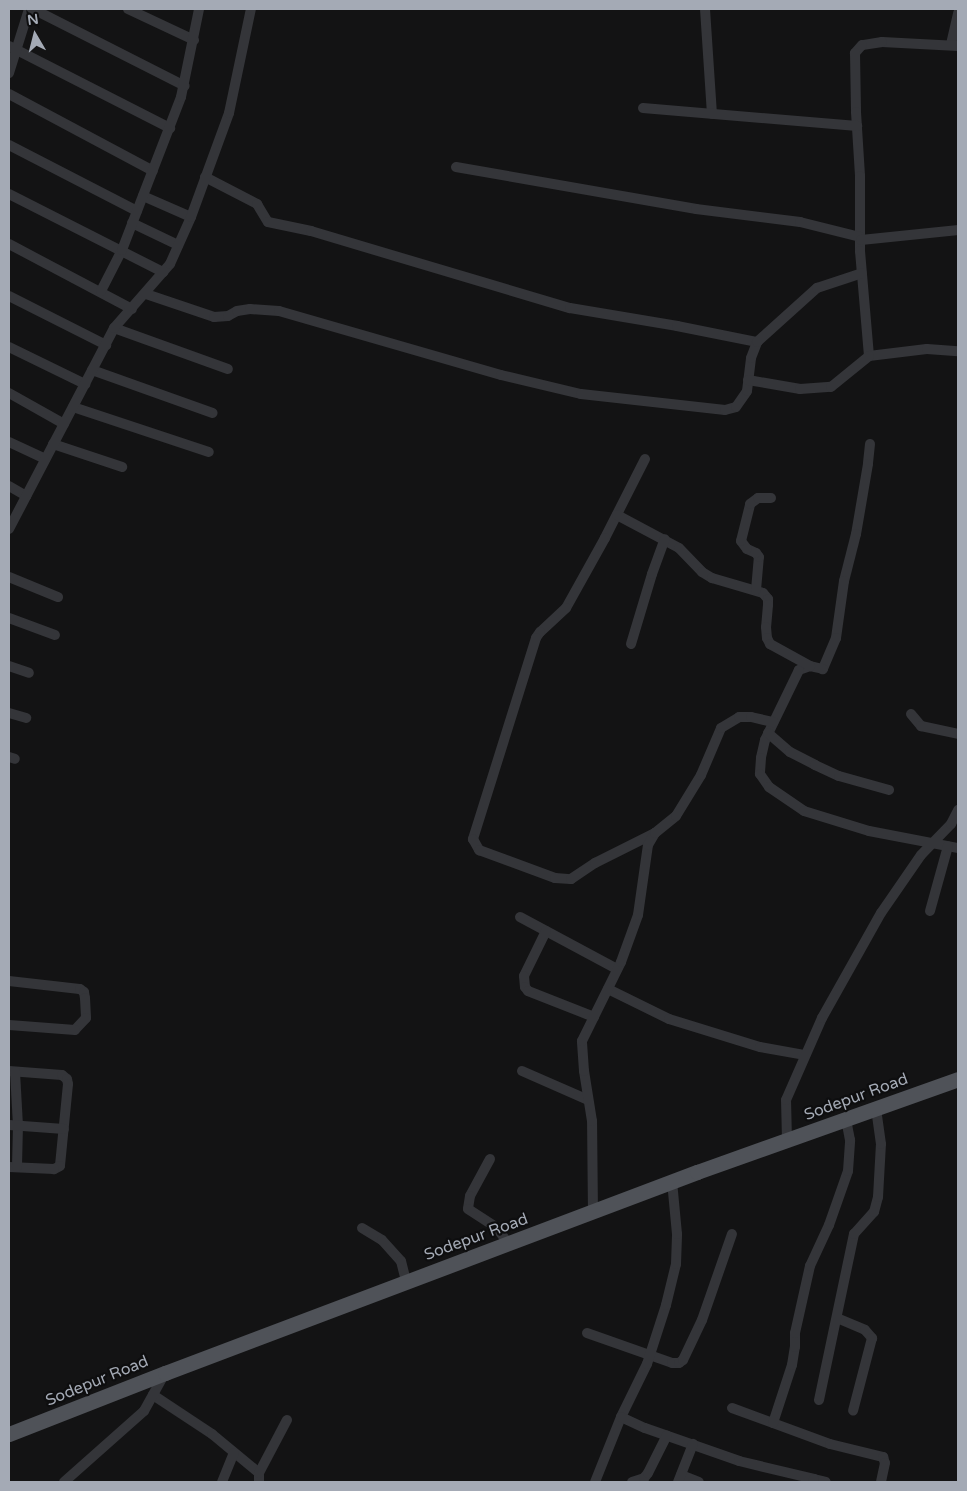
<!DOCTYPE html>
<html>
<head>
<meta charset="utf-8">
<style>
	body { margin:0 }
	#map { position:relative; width:967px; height:1491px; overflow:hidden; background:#131314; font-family:"Varela Round",sans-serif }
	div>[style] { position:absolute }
	.minor>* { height:10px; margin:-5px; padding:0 5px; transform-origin:5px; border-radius:5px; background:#343539 }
	.primary>* { height:15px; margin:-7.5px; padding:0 7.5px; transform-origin:7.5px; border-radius:7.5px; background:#4f5258 }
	span { translate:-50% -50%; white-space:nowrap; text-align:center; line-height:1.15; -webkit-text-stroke:4.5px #0e0e0f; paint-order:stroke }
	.street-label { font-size:16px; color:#a4aab5 }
	.frame { position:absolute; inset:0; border:10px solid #a4aab5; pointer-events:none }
	.north { position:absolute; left:10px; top:10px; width:50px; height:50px; -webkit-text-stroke:4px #0e0e0f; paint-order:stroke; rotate:352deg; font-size:14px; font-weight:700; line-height:20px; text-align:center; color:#a4aab5 }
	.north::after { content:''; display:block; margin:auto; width:18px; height:22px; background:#a4aab5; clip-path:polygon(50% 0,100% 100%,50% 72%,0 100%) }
</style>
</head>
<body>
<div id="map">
	<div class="minor">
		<div style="left:33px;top:9px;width:170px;rotate:26.9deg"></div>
		<div style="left:128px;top:9px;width:73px;rotate:25.2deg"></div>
		<div style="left:705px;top:9px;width:105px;rotate:86.2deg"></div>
		<div style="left:951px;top:44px;width:32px;rotate:-77deg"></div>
		<div style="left:9px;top:46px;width:181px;rotate:27deg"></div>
		<div style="left:958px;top:46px;width:76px;rotate:-177deg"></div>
		<div style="left:882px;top:42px;width:20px;rotate:171deg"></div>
		<div style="left:862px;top:45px;width:11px;rotate:131deg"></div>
		<div style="left:855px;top:53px;width:59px;rotate:89deg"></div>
		<div style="left:856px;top:112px;width:64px;rotate:86.4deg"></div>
		<div style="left:860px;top:176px;width:75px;rotate:90deg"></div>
		<div style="left:860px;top:251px;width:105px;rotate:85.1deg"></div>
		<div style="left:869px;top:356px;width:58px;rotate:-6.9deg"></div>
		<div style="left:927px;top:349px;width:31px;rotate:4deg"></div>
		<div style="left:9px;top:73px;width:67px;rotate:-72.6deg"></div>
		<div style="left:9px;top:94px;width:163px;rotate:28.1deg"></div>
		<div style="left:643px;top:108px;width:215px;rotate:4.8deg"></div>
		<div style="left:9px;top:145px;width:144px;rotate:27.3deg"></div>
		<div style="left:456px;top:167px;width:244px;rotate:9.9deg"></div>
		<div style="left:696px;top:209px;width:105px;rotate:7.1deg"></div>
		<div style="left:800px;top:222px;width:62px;rotate:14deg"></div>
		<div style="left:205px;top:177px;width:59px;rotate:27.4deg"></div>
		<div style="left:257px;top:204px;width:21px;rotate:59deg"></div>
		<div style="left:268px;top:222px;width:44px;rotate:11.8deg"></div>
		<div style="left:311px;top:231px;width:270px;rotate:16.6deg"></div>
		<div style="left:570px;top:308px;width:109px;rotate:9.5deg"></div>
		<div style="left:677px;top:326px;width:82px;rotate:11.3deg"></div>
		<div style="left:9px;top:194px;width:173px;rotate:26.9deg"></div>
		<div style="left:143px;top:196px;width:52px;rotate:23.6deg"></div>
		<div style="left:132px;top:223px;width:51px;rotate:25.6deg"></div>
		<div style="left:861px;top:240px;width:98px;rotate:-5.9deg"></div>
		<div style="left:9px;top:244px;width:139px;rotate:27.9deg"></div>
		<div style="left:101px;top:291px;width:46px;rotate:-62.9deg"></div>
		<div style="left:122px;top:250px;width:164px;rotate:-68.9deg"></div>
		<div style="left:181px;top:97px;width:90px;rotate:-78.4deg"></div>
		<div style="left:146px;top:294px;width:72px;rotate:18.7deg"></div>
		<div style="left:214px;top:317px;width:14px;rotate:-4deg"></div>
		<div style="left:228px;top:316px;width:10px;rotate:-29deg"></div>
		<div style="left:237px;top:311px;width:13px;rotate:-9deg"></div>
		<div style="left:250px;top:309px;width:29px;rotate:4deg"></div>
		<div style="left:279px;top:311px;width:231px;rotate:16.1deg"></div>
		<div style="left:501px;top:375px;width:82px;rotate:13.4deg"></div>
		<div style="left:581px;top:394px;width:145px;rotate:6.3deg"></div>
		<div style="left:725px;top:410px;width:11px;rotate:-15deg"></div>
		<div style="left:736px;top:407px;width:19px;rotate:-55deg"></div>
		<div style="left:747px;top:391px;width:33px;rotate:-83deg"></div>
		<div style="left:751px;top:358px;width:17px;rotate:-69deg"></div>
		<div style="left:757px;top:342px;width:81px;rotate:-42deg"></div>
		<div style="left:817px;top:288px;width:47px;rotate:-18.4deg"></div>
		<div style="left:9px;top:296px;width:109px;rotate:26.8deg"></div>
		<div style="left:114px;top:328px;width:121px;rotate:19.8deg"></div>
		<div style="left:9px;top:347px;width:85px;rotate:26deg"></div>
		<div style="left:92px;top:370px;width:128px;rotate:19.6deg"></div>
		<div style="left:748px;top:380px;width:53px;rotate:9.8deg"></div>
		<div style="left:800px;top:389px;width:31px;rotate:-4deg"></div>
		<div style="left:831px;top:387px;width:49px;rotate:-39.2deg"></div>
		<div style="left:9px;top:393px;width:63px;rotate:29.4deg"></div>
		<div style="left:73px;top:407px;width:143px;rotate:18.3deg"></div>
		<div style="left:9px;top:442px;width:40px;rotate:25deg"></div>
		<div style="left:53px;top:444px;width:73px;rotate:18.4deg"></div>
		<div style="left:870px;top:444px;width:20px;rotate:96deg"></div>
		<div style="left:868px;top:464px;width:71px;rotate:99.7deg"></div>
		<div style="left:856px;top:534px;width:49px;rotate:104.3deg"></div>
		<div style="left:844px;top:581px;width:58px;rotate:98deg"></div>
		<div style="left:836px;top:638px;width:34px;rotate:113deg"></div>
		<div style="left:823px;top:669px;width:13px;rotate:-167deg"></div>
		<div style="left:810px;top:666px;width:12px;rotate:160deg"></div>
		<div style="left:799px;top:670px;width:78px;rotate:115.9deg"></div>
		<div style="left:765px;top:740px;width:18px;rotate:103deg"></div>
		<div style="left:761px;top:758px;width:16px;rotate:94deg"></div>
		<div style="left:760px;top:774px;width:16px;rotate:55deg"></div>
		<div style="left:769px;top:787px;width:42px;rotate:34.4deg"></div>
		<div style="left:804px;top:811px;width:68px;rotate:17.1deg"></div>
		<div style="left:869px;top:831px;width:91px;rotate:10.8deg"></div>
		<div style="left:645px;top:459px;width:89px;rotate:116.9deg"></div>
		<div style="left:605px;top:538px;width:80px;rotate:119.1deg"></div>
		<div style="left:566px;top:608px;width:35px;rotate:137deg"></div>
		<div style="left:540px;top:632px;width:7px;rotate:124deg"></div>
		<div style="left:536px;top:638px;width:211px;rotate:107.4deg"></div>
		<div style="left:473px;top:839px;width:13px;rotate:61deg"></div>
		<div style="left:479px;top:850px;width:81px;rotate:20.2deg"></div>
		<div style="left:555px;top:878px;width:16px;rotate:4deg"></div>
		<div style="left:571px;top:879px;width:29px;rotate:-34deg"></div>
		<div style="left:595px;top:863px;width:67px;rotate:-26.6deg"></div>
		<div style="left:9px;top:486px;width:20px;rotate:30deg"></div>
		<div style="left:617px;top:515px;width:70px;rotate:28deg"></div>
		<div style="left:679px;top:548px;width:33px;rotate:46deg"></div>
		<div style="left:702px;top:572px;width:12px;rotate:31deg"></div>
		<div style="left:712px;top:578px;width:53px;rotate:16.4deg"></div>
		<div style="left:763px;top:593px;width:8px;rotate:50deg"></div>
		<div style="left:768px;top:599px;width:6px;rotate:90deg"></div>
		<div style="left:768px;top:605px;width:22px;rotate:95deg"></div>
		<div style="left:766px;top:627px;width:11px;rotate:85deg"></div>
		<div style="left:767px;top:638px;width:7px;rotate:63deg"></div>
		<div style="left:770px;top:644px;width:46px;rotate:28.8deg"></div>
		<div style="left:9px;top:529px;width:227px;rotate:-62.4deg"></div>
		<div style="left:114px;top:328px;width:85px;rotate:-48.8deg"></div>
		<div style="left:170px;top:264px;width:51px;rotate:-65.9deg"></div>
		<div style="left:191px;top:217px;width:111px;rotate:-69.9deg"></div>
		<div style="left:229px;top:113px;width:106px;rotate:-78.1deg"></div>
		<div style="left:9px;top:577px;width:53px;rotate:22.2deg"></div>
		<div style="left:756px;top:590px;width:33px;rotate:-85deg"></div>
		<div style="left:759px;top:557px;width:5px;rotate:-127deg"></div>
		<div style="left:756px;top:553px;width:10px;rotate:-156deg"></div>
		<div style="left:747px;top:549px;width:10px;rotate:-127deg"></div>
		<div style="left:741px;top:541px;width:38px;rotate:-76deg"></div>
		<div style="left:750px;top:504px;width:10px;rotate:-37deg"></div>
		<div style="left:758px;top:498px;width:13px"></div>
		<div style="left:9px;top:618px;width:49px;rotate:20.3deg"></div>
		<div style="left:631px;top:644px;width:73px;rotate:-73.3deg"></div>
		<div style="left:652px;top:574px;width:37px;rotate:-70deg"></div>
		<div style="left:9px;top:666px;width:21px;rotate:19deg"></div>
		<div style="left:9px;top:713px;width:18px;rotate:16deg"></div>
		<div style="left:911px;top:714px;width:16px;rotate:50deg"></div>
		<div style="left:921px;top:726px;width:38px;rotate:12deg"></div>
		<div style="left:768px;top:733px;width:29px;rotate:41deg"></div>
		<div style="left:790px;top:752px;width:28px;rotate:27deg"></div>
		<div style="left:815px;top:765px;width:26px;rotate:25deg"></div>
		<div style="left:839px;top:776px;width:52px;rotate:15.6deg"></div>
		<div style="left:9px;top:757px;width:6px;rotate:18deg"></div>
		<div style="left:930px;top:911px;width:67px;rotate:-74.5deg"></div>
		<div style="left:520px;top:917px;width:110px;rotate:28.2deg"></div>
		<div style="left:546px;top:931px;width:50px;rotate:116.1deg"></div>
		<div style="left:524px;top:976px;width:11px;rotate:85deg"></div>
		<div style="left:525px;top:987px;width:5px;rotate:53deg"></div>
		<div style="left:528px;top:991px;width:71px;rotate:21.5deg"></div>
		<div style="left:9px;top:981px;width:71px;rotate:6.4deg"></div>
		<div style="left:80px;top:989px;width:5px;rotate:37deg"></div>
		<div style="left:84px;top:992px;width:6px;rotate:81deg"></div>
		<div style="left:85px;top:998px;width:20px;rotate:87deg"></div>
		<div style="left:86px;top:1018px;width:16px;rotate:133deg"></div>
		<div style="left:75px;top:1030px;width:66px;rotate:-175.7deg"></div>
		<div style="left:608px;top:989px;width:68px;rotate:26.2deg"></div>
		<div style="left:669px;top:1019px;width:95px;rotate:17.1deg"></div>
		<div style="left:760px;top:1047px;width:46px;rotate:10.1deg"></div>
		<div style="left:9px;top:1071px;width:53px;rotate:4.3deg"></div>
		<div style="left:62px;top:1075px;width:6px;rotate:39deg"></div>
		<div style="left:67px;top:1079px;width:5px;rotate:79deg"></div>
		<div style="left:68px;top:1084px;width:82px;rotate:95.6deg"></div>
		<div style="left:60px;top:1166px;width:7px;rotate:153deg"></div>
		<div style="left:54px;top:1169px;width:45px;rotate:-177.5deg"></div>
		<div style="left:522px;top:1071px;width:72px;rotate:23.7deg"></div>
		<div style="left:15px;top:1072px;width:53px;rotate:86.8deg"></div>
		<div style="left:18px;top:1125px;width:42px;rotate:91.4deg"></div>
		<div style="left:9px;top:1125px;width:55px;rotate:4.2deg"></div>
		<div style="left:787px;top:1140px;width:40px;rotate:-91.4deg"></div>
		<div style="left:786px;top:1100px;width:90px;rotate:-66.3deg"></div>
		<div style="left:822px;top:1018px;width:120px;rotate:-60.7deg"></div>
		<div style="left:881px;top:913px;width:70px;rotate:-55.4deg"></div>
		<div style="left:921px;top:855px;width:43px;rotate:-45.9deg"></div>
		<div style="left:951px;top:824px;width:16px;rotate:-63deg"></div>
		<div style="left:490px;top:1159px;width:42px;rotate:118.4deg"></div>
		<div style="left:470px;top:1196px;width:13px;rotate:99deg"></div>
		<div style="left:468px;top:1209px;width:35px;rotate:33deg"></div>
		<div style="left:497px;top:1228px;width:19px;rotate:54deg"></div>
		<div style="left:593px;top:1213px;width:92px;rotate:-90.6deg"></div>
		<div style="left:592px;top:1121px;width:51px;rotate:-99.1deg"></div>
		<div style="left:584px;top:1071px;width:30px;rotate:-94deg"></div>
		<div style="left:582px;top:1041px;width:88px;rotate:-63.7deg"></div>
		<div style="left:621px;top:962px;width:50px;rotate:-70.1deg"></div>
		<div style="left:638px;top:915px;width:71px;rotate:-81.9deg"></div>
		<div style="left:648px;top:845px;width:14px;rotate:-60deg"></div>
		<div style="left:655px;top:833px;width:27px;rotate:-39deg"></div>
		<div style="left:676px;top:816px;width:48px;rotate:-58.6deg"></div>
		<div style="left:701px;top:775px;width:51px;rotate:-66.9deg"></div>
		<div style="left:721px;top:728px;width:21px;rotate:-31deg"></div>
		<div style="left:739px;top:717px;width:12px"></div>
		<div style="left:751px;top:717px;width:23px;rotate:13deg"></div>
		<div style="left:362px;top:1228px;width:23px;rotate:31deg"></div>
		<div style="left:382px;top:1240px;width:28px;rotate:48deg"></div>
		<div style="left:401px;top:1261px;width:21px;rotate:76deg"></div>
		<div style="left:837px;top:1318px;width:30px;rotate:23deg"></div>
		<div style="left:865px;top:1330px;width:11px;rotate:49deg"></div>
		<div style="left:872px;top:1338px;width:75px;rotate:104.6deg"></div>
		<div style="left:587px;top:1333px;width:90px;rotate:19.4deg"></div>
		<div style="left:672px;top:1363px;width:7px"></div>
		<div style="left:679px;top:1363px;width:5px;rotate:-37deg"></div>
		<div style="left:683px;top:1360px;width:44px;rotate:-64.6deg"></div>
		<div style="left:702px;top:1320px;width:91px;rotate:-70.8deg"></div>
		<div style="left:153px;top:1395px;width:71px;rotate:33.5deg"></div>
		<div style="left:212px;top:1434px;width:61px;rotate:39.7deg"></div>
		<div style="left:259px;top:1473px;width:9px;rotate:90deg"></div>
		<div style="left:819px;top:1400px;width:170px;rotate:-78.1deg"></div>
		<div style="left:854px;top:1234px;width:30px;rotate:-48deg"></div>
		<div style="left:874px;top:1212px;width:16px;rotate:-75deg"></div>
		<div style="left:878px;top:1197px;width:53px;rotate:-86.8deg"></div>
		<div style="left:881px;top:1144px;width:36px;rotate:-98deg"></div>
		<div style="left:732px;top:1408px;width:104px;rotate:20.2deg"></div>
		<div style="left:830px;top:1444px;width:55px;rotate:13.8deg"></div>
		<div style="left:883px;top:1457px;width:6px;rotate:72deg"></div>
		<div style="left:885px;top:1463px;width:19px;rotate:102deg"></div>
		<div style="left:621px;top:1417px;width:59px;rotate:-63.9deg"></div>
		<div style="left:647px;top:1364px;width:62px;rotate:-72.1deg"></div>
		<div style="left:666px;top:1305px;width:42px;rotate:-76.3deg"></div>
		<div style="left:676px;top:1264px;width:30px;rotate:-88deg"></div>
		<div style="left:677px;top:1234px;width:53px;rotate:-95.4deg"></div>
		<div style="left:773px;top:1423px;width:61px;rotate:-71.9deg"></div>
		<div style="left:792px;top:1365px;width:18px;rotate:-81deg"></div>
		<div style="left:795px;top:1347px;width:14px;rotate:-90deg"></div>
		<div style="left:795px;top:1333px;width:69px;rotate:-77.4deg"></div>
		<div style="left:810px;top:1266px;width:45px;rotate:-65.1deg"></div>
		<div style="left:829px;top:1225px;width:57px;rotate:-70.6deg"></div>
		<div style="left:848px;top:1171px;width:31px;rotate:-86deg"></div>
		<div style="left:850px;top:1140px;width:21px;rotate:-101deg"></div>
		<div style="left:259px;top:1473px;width:60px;rotate:-62.2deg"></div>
		<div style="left:681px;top:1475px;width:19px;rotate:21deg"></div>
		<div style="left:814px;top:1479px;width:12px;rotate:14deg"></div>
		<div style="left:64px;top:1482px;width:107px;rotate:-41.6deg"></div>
		<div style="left:144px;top:1411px;width:43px;rotate:-61.1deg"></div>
		<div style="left:222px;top:1482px;width:31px;rotate:-68deg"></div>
		<div style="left:595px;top:1482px;width:70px;rotate:-68.2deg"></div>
		<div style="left:621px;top:1417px;width:26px;rotate:25deg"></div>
		<div style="left:645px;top:1428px;width:100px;rotate:19.3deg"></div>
		<div style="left:739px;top:1461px;width:77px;rotate:13.5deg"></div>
		<div style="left:814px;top:1479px;width:3px;rotate:108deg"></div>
		<div style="left:632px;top:1482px;width:13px;rotate:-18deg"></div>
		<div style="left:644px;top:1478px;width:6px;rotate:-51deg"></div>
		<div style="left:648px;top:1473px;width:42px;rotate:-63.4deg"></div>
		<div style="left:678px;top:1482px;width:41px;rotate:-68.5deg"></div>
	</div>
	<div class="primary">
		<div style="left:9px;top:1434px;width:168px;rotate:-21.4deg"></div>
		<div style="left:165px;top:1373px;width:569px;rotate:-20.7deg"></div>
		<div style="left:697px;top:1172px;width:277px;rotate:-19.6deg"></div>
	</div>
	<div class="street-label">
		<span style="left:856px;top:1097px;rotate:-20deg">Sodepur Road</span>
		<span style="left:476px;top:1237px;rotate:-20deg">Sodepur Road</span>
		<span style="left:97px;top:1381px;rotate:-22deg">Sodepur Road</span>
	</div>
	<div class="frame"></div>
	<div class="north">N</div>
</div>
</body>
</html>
